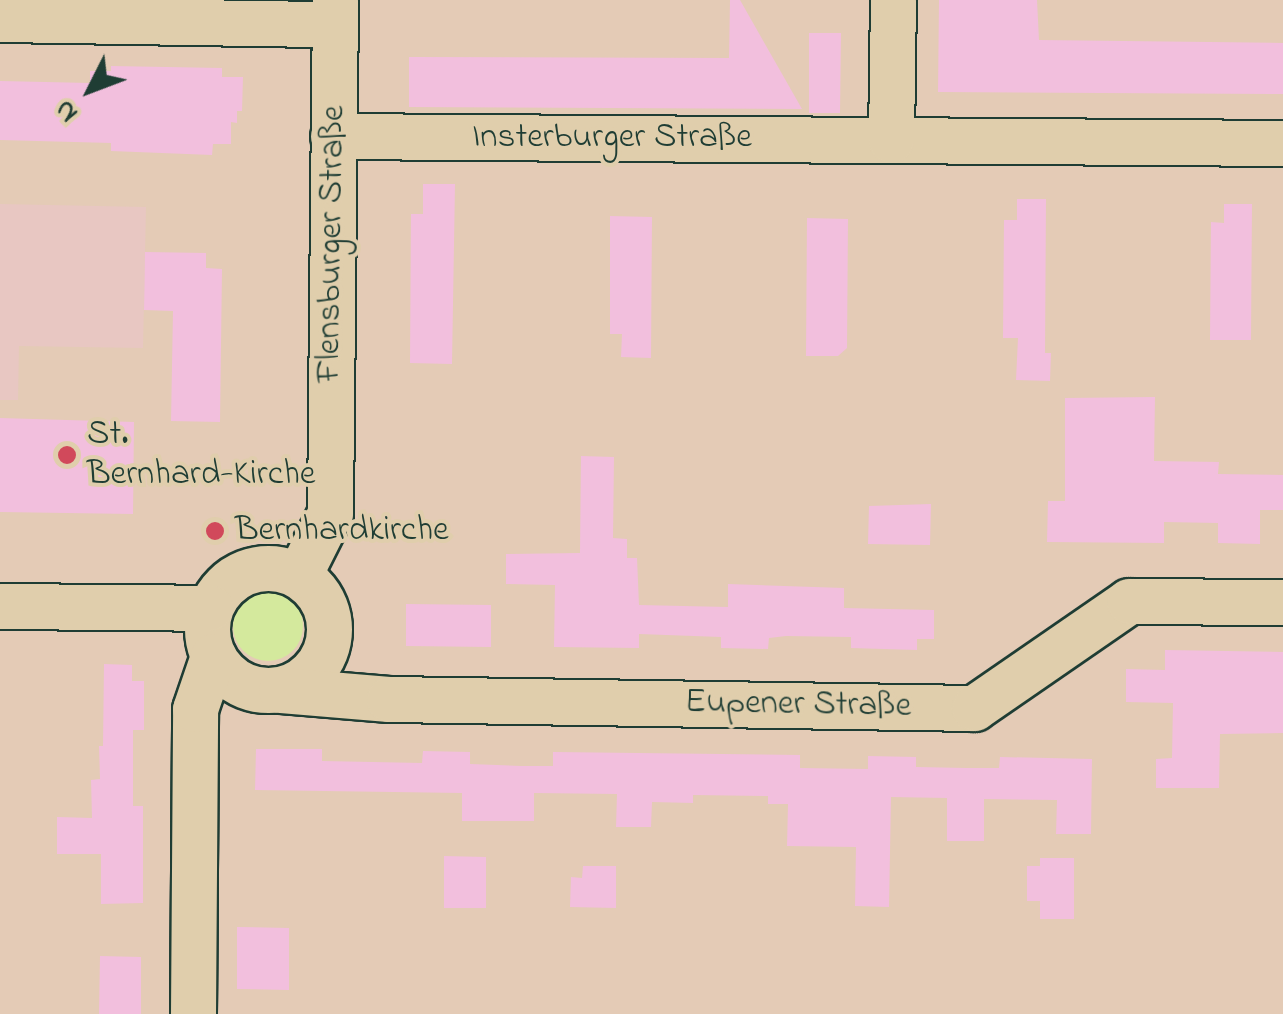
<!DOCTYPE html>
<html>
<head>
<meta charset="utf-8">
<style>
	body { margin:0 }
	#map { position:relative; width:1283px; height:1014px; overflow:hidden; background:#e4cbb6; font-family:"Indie Flower",sans-serif }
	div>[style] { position:absolute }
	.built>* { inset:0; background:#e8c7c2 }
	.green>* { inset:0; background:#d4e99d }
	.round { border-radius:50% }
	.building>* { inset:0; background:#f2bfdd }
	.roads { filter:drop-shadow(2px 0 #1f3d34) drop-shadow(-2px 0 #1f3d34) drop-shadow(0 2px #1f3d34) drop-shadow(0 -2px #1f3d34) }
	.minor>* { height:45px; margin:-22.5px; padding:0 22.5px; transform-origin:22.5px; border-radius:22.5px; background:#e0ceac }
	.minor>.ring { margin:-22.5px; padding:0; box-sizing:content-box; background:none; border:45px solid #e0ceac; border-radius:50% }
	.dots>* { width:28px; height:28px; translate:-50% -50%; box-sizing:border-box; border:5px solid #e0ceac; border-radius:50% }
	span { translate:-50% -50%; white-space:nowrap; text-align:center; line-height:1.15; -webkit-text-stroke:8px #e0ceac; paint-order:stroke }
	.street-label { font-size:35px; color:#1f3d34 }
	.poi-label { font-size:35px; color:#1f3d34 }
	.left { translate:0 -50%; text-align:left }
	.north { position:absolute; left:40px; top:40px; width:100px; height:100px; -webkit-text-stroke:8px #e0ceac; paint-order:stroke; rotate:228deg; font-size:28px; font-weight:700; line-height:40px; text-align:center; color:#1f3d34 }
	.north::after { content:''; display:block; margin:auto; width:35px; height:45px; background:#1f3d34; clip-path:polygon(50% 0,100% 100%,50% 72%,0 100%) }
</style>
</head>
<body>
<div id="map">
	<div class="built">
		<div style="clip-path:polygon(0 204px,146px 207px,143px 348px,19px 346px,18px 400px,0 400px)"></div>
	</div>
	<div class="green">
		<div class="round" style="left:233px;top:591px;width:70px;height:70px"></div>
	</div>
	<div class="building">
		<div style="clip-path:polygon(730px 0,740px 0,802px 109px,409px 107px,409px 57px,729px 58px)"></div>
		<div style="clip-path:polygon(939px 0,1037px 0,1039px 40px,1283px 43px,1283px 94px,938px 92px)"></div>
		<div style="clip-path:polygon(809px 33px,841px 33px,840px 113px,809px 113px)"></div>
		<div style="clip-path:polygon(111px 66px,222px 68px,222px 77px,243px 77px,242px 111px,237px 111px,237px 123px,231px 122px,231px 144px,213px 144px,212px 155px,111px 151px,111px 143px,0 140px,0 81px,90px 83px,90px 71px,111px 71px)"></div>
		<div style="clip-path:polygon(423px 184px,455px 184px,452px 364px,410px 363px,411px 214px,423px 214px)"></div>
		<div style="clip-path:polygon(1017px 199px,1046px 199px,1045px 353px,1051px 353px,1050px 381px,1016px 380px,1018px 338px,1003px 338px,1004px 220px,1017px 220px)"></div>
		<div style="clip-path:polygon(1224px 204px,1252px 204px,1251px 340px,1210px 340px,1211px 222px,1224px 223px)"></div>
		<div style="clip-path:polygon(610px 216px,652px 217px,651px 358px,621px 357px,622px 334px,610px 334px)"></div>
		<div style="clip-path:polygon(807px 218px,848px 219px,847px 348px,838px 356px,806px 356px)"></div>
		<div style="clip-path:polygon(145px 252px,206px 253px,206px 268px,222px 269px,220px 422px,171px 421px,173px 311px,144px 310px)"></div>
		<div style="clip-path:polygon(1155px 397px,1154px 461px,1219px 462px,1218px 474px,1283px 475px,1283px 510px,1260px 510px,1260px 544px,1218px 543px,1218px 523px,1164px 522px,1164px 543px,1047px 542px,1048px 501px,1065px 501px,1065px 398px)"></div>
		<div style="clip-path:polygon(0 418px,134px 422px,133px 514px,0 512px)"></div>
		<div style="clip-path:polygon(581px 456px,614px 457px,613px 538px,627px 539px,627px 558px,637px 558px,639px 605px,728px 607px,728px 584px,844px 588px,844px 608px,934px 610px,934px 639px,917px 639px,917px 650px,851px 648px,851px 637px,786px 636px,769px 638px,768px 649px,721px 648px,721px 637px,639px 634px,639px 648px,554px 647px,555px 585px,506px 584px,506px 554px,580px 553px)"></div>
		<div style="clip-path:polygon(931px 504px,930px 545px,868px 544px,869px 506px)"></div>
		<div style="clip-path:polygon(406px 604px,491px 605px,491px 647px,406px 646px)"></div>
		<div style="clip-path:polygon(1165px 650px,1283px 652px,1283px 733px,1220px 734px,1219px 788px,1156px 788px,1156px 759px,1172px 758px,1173px 703px,1126px 702px,1126px 669px,1165px 670px)"></div>
		<div style="clip-path:polygon(104px 664px,132px 665px,132px 681px,144px 681px,144px 730px,133px 730px,133px 806px,143px 806px,143px 903px,101px 904px,101px 854px,57px 854px,57px 817px,92px 818px,91px 780px,100px 779px,99px 746px,103px 746px)"></div>
		<div style="clip-path:polygon(256px 749px,322px 749px,322px 761px,422px 763px,423px 751px,470px 752px,470px 764px,521px 766px,553px 766px,553px 752px,800px 755px,800px 768px,868px 769px,868px 756px,916px 757px,916px 767px,967px 768px,999px 768px,1000px 757px,1092px 759px,1091px 834px,1056px 834px,1057px 800px,984px 799px,984px 841px,947px 841px,947px 798px,891px 797px,889px 907px,855px 906px,856px 847px,787px 846px,788px 804px,768px 804px,768px 796px,693px 795px,693px 803px,652px 802px,651px 827px,616px 827px,617px 794px,534px 793px,534px 821px,462px 821px,462px 793px,255px 790px)"></div>
		<div style="clip-path:polygon(444px 856px,486px 857px,486px 908px,444px 908px)"></div>
		<div style="clip-path:polygon(1040px 858px,1074px 858px,1074px 919px,1040px 919px,1040px 901px,1027px 901px,1027px 866px,1040px 866px)"></div>
		<div style="clip-path:polygon(583px 866px,616px 866px,616px 908px,570px 907px,571px 877px,582px 878px)"></div>
		<div style="clip-path:polygon(237px 927px,289px 928px,289px 990px,237px 989px)"></div>
		<div style="clip-path:polygon(100px 956px,141px 957px,141px 1014px,99px 1014px)"></div>
	</div>
	<div class="roads">
		<div class="minor">
			<div style="left:0;top:19px;width:335px;rotate:0.9deg"></div>
			<div style="left:333px;top:136px;width:950px;rotate:0.42deg"></div>
			<div style="left:891px;top:140px;width:140px;rotate:-89.2deg"></div>
			<div class="ring" style="left:207px;top:568px;width:77px;height:77px"></div>
			<div style="left:299px;top:575px;width:69px;rotate:-63.4deg"></div>
			<div style="left:330px;top:513px;width:513px;rotate:-89.44deg"></div>
			<div style="left:0;top:606px;width:210px;rotate:0.5deg"></div>
			<div style="left:281px;top:690px;width:108px;rotate:4.8deg"></div>
			<div style="left:389px;top:699px;width:585px;rotate:0.88deg"></div>
			<div style="left:974px;top:708px;width:188px;rotate:-34.6deg"></div>
			<div style="left:1129px;top:601px;width:154px;rotate:0.4deg"></div>
			<div style="left:193px;top:1014px;width:305px;rotate:-89.6deg"></div>
			<div style="left:195px;top:709px;width:56px;rotate:-71.2deg"></div>
		</div>
	</div>
	<div class="dots">
		<div style="left:67px;top:455px;background:#d1495b"></div>
		<div style="left:215px;top:531px;background:#d1495b"></div>
	</div>
	<div class="street-label">
		<span style="left:612px;top:138px">Insterburger Straße</span>
		<span style="left:332px;top:244px;rotate:-89deg">Flensburger Straße</span>
		<span style="left:798px;top:705px;rotate:1deg">Eupener Straße</span>
	</div>
	<div class="poi-label">
		<span class="left" style="left:87px;top:455px">St.<br>Bernhard-Kirche</span>
		<span class="left" style="left:235px;top:531px">Bernhardkirche</span>
	</div>
	<div class="north">N</div>
</div>
</body>
</html>
